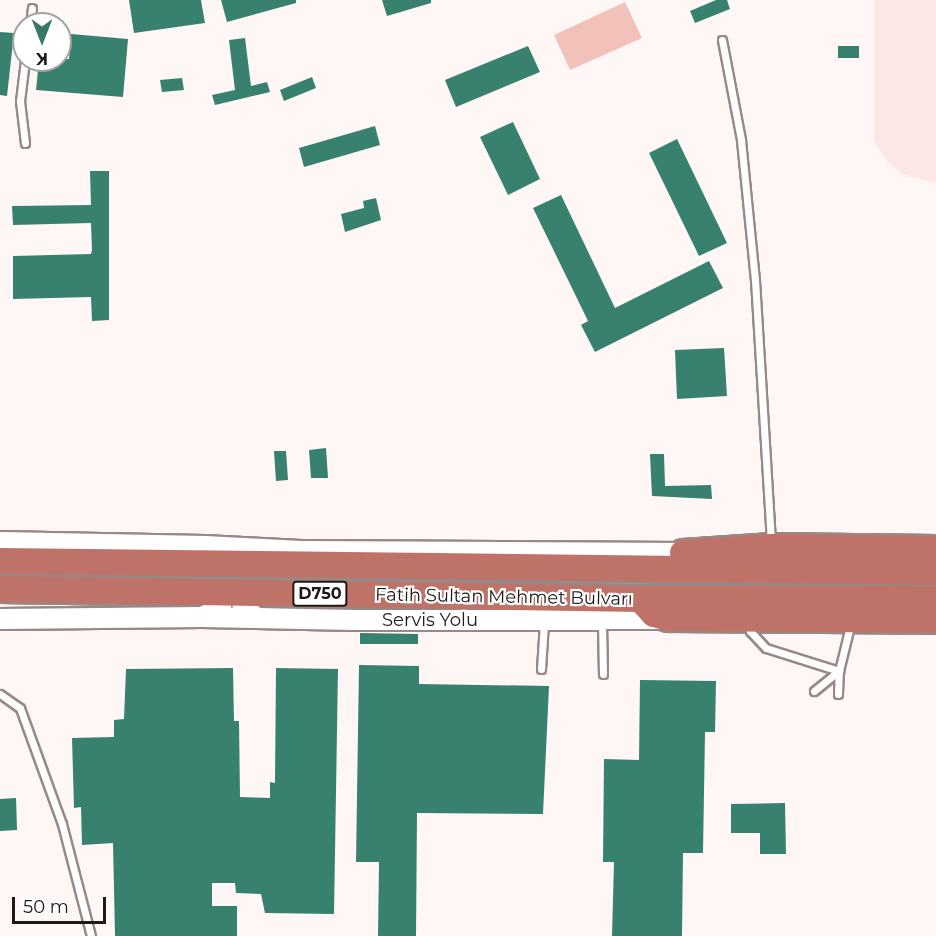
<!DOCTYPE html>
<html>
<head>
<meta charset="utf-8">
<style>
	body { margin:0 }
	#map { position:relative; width:936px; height:936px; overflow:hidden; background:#fef7f6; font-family:Montserrat,sans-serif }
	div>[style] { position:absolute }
	.built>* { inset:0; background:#fce7e4 }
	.green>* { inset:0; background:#f1c1ba }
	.building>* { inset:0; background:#37816e }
	.roads { filter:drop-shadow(2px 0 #988987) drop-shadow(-2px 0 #988987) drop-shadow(0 2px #988987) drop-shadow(0 -2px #988987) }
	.lane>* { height:7px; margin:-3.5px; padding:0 3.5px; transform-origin:3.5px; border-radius:3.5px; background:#fff }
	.secondary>* { height:20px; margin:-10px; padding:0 10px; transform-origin:10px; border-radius:10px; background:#fff }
	.highway>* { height:26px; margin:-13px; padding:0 13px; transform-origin:13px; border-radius:13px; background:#bf7268 }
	span { translate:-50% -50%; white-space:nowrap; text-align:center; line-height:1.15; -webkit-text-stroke:4.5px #fff; paint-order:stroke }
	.shield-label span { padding:2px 4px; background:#fff; border:2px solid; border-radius:4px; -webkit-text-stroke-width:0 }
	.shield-label { font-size:16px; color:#1e1817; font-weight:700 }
	.street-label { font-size:18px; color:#1e1817 }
	.north { position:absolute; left:12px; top:12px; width:60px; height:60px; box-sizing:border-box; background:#fff; border:2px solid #a5a3a2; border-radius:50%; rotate:180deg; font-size:16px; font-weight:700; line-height:24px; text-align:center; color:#1e1817 }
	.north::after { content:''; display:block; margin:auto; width:21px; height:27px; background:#377867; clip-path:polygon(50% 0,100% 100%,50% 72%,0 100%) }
	.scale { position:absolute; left:12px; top:897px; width:94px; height:27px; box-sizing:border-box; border:3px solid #1e1817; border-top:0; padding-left:8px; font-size:18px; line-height:21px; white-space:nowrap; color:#1e1817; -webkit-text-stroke:4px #fff; paint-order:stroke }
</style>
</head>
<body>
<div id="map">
	<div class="built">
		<div style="clip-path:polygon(874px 0,936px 0,936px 183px,904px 175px,887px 161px,874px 141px)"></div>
	</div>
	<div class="green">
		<div style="clip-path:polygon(625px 2px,642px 38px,570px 70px,554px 35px)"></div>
	</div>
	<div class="building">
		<div style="clip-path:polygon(129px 0,201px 0,205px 23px,134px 33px)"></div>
		<div style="clip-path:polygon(221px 0,296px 0,296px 3px,227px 22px)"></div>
		<div style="clip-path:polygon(382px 0,431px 0,431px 3px,387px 16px)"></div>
		<div style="clip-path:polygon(716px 0,727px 0,730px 9px,695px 23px,690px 11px)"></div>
		<div style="clip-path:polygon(0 32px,14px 33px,7px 96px,0 95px)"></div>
		<div style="clip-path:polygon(71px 34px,128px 39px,123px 97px,36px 90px,39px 60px,69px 59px)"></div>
		<div style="clip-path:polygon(245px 38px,251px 86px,267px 82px,270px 92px,215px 105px,212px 95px,235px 90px,229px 40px)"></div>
		<div style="clip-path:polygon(528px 46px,540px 72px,456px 107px,445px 80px)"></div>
		<div style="clip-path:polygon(838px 46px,859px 46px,859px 58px,838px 58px)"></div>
		<div style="clip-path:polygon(312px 77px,316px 88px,284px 101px,280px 90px)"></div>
		<div style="clip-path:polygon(182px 78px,184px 90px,162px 92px,160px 80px)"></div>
		<div style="clip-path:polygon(513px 122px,540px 179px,508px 195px,480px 137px)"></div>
		<div style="clip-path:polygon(375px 126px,380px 145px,304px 167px,299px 148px)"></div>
		<div style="clip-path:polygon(677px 139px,727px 243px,699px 256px,649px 153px)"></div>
		<div style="clip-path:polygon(90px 171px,109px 171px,109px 320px,92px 321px,91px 297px,13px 299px,13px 256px,91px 254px,92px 250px,91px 223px,13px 225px,12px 206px,91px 205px)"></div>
		<div style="clip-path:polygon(561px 195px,615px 308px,709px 261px,723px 288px,595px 352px,581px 325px,588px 321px,533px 208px)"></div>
		<div style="clip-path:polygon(376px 198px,381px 220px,345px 232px,341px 214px,364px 208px,363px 201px)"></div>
		<div style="clip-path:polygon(724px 348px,727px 396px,677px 399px,675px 350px)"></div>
		<div style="clip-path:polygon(326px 448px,328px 478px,311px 478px,309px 450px)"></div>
		<div style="clip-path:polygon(274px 451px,286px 451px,288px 480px,276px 481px)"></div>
		<div style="clip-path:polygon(650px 454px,664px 454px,665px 486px,711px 485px,712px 499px,652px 496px)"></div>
		<div style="clip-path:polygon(360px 633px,418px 634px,418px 644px,360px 644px)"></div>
		<div style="clip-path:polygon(359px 665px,419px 666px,419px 684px,549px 686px,543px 814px,417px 813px,416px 936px,378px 936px,379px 862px,356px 862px)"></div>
		<div style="clip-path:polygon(233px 668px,234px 721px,239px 721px,240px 797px,270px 798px,270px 782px,275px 783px,276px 668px,338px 669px,334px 914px,265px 913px,261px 894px,236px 893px,235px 883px,212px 883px,212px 906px,237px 906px,237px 936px,115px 936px,113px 843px,82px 845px,81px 807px,74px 808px,72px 738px,114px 737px,114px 720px,124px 719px,126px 669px)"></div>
		<div style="clip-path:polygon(640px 680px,716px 681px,715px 732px,705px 732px,703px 853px,683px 853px,682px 936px,612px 936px,614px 862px,603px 862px,604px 759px,639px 760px)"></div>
		<div style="clip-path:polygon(16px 798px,17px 830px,0 831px,0 799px)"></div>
		<div style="clip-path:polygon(785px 803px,786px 854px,760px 854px,760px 833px,731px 833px,731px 804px)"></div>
	</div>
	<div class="roads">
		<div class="lane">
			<div style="left:30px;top:24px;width:16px;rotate:-83deg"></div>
			<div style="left:722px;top:40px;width:102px;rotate:79.2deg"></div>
			<div style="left:741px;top:140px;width:141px;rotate:84.3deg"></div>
			<div style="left:755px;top:280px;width:261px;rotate:86.5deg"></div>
			<div style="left:25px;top:143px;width:42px;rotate:-96.8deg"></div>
			<div style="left:20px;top:101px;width:41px;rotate:-83deg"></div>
			<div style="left:750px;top:622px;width:9px;rotate:90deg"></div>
			<div style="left:750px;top:631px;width:23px;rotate:47deg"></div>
			<div style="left:766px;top:648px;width:77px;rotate:17.5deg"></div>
			<div style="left:602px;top:623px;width:51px;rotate:88.9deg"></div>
			<div style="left:541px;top:669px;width:47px;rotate:-86.3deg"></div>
			<div style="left:814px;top:691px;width:32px;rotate:-39deg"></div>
			<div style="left:0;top:694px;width:24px;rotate:35deg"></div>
			<div style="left:20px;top:708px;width:123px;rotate:70.1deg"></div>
			<div style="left:62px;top:824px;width:116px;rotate:75.5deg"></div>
			<div style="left:838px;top:694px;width:23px;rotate:-88deg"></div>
			<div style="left:839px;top:671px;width:46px;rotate:-76.3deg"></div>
		</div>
		<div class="secondary">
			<div style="left:0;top:542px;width:205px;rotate:1.1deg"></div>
			<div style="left:205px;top:546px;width:25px;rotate:43deg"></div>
			<div style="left:205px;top:546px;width:96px;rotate:3deg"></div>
			<div style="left:277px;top:565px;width:28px;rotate:-30deg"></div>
			<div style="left:301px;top:551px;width:383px;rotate:0.3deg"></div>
			<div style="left:238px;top:592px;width:14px;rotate:69deg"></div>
			<div style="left:243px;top:605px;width:18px;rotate:45deg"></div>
			<div style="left:256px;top:618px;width:98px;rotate:1.2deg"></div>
			<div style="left:354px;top:620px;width:248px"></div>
			<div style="left:602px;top:620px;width:14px;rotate:-21deg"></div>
			<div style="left:615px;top:615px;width:20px;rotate:-53deg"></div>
			<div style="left:202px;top:617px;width:54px;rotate:1.1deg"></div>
			<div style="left:0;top:619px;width:202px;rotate:-0.6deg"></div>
			<div style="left:202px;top:617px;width:19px;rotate:-28deg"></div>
			<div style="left:219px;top:608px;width:18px;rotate:-63deg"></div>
			<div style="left:605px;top:619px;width:64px"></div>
		</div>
		<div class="highway">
			<div style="left:683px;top:553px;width:89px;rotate:-3.9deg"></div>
			<div style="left:772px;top:547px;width:164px;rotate:0.7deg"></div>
			<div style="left:0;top:561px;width:936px;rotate:0.67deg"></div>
			<div style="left:0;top:589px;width:641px;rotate:0.89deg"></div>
			<div style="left:641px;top:599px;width:295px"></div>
			<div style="left:641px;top:600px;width:19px;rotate:47deg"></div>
			<div style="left:654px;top:614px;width:16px;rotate:15deg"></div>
			<div style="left:669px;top:618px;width:267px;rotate:0.4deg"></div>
		</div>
	</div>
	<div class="shield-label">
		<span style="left:320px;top:594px">D750</span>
	</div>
	<div class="street-label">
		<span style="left:504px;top:597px;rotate:1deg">Fatih Sultan Mehmet Bulvarı</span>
		<span style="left:430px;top:620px">Servis Yolu</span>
	</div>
	<div class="north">K</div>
	<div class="scale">50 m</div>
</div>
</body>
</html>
